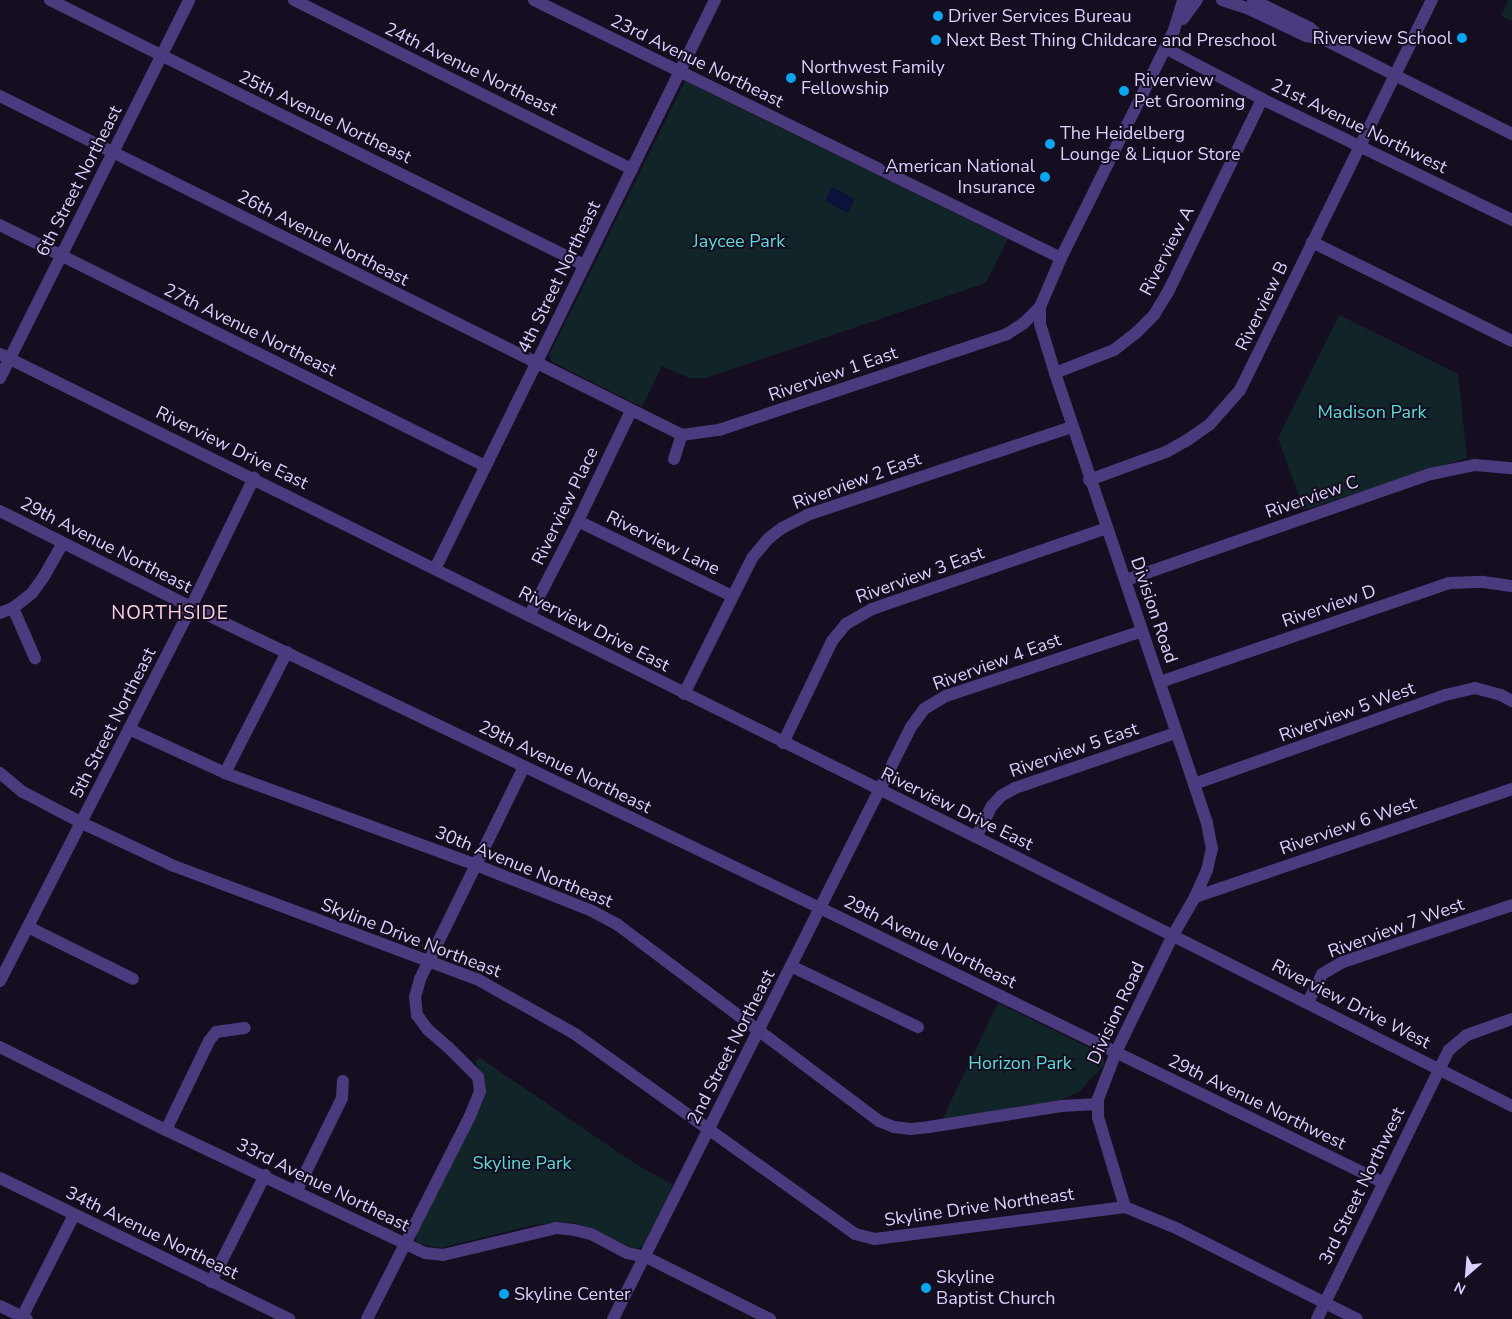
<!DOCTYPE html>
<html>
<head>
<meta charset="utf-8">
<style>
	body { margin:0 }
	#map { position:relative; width:1512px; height:1319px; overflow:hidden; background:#150e20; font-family:"Nunito Sans",sans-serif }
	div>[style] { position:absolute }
	.green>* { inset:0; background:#112529 }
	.water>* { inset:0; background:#0b123b }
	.minor>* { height:12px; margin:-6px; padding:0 6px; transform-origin:6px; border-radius:6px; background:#4b3a7d }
	.dots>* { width:14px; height:14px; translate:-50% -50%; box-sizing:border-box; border:2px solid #150e20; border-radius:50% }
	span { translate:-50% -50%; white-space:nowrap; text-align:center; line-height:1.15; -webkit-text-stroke:4px #150e20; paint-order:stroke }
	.poi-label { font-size:18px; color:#decefd }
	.left { translate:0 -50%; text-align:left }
	.right { translate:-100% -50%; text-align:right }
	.street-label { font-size:18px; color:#decefd }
	.park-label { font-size:18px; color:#5ddad6 }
	.neighbourhood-label { font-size:19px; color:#fdd0e3; letter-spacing:1px }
	.north { position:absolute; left:1442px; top:1249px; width:50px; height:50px; -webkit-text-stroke:4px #150e20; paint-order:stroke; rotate:207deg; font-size:14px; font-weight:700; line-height:20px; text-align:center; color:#decefd }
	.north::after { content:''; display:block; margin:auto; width:18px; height:22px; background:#decefd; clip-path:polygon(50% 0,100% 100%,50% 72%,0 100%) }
</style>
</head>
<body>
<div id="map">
	<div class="green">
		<div style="clip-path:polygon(1508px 0,1512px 0,1512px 21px,1501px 16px)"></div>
		<div style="clip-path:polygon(685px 81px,1008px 239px,986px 283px,706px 378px,689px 378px,662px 366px,642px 407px,552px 362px,549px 355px)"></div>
		<div style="clip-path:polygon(1339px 315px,1458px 374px,1467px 458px,1304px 510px,1278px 438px)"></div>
		<div style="clip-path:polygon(998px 1003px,1100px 1053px,1104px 1059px,1104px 1065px,1079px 1092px,1060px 1100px,942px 1120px)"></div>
		<div style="clip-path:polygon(480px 1058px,637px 1165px,673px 1185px,643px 1246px,635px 1249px,589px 1227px,569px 1222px,533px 1225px,440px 1248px,418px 1243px,416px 1238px,418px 1229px,485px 1096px,485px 1080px,475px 1061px)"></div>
	</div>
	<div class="water">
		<div style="clip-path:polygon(832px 187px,855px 199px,848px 213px,825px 201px)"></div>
	</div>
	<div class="minor">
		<div style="left:50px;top:0;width:596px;rotate:26.39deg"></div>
		<div style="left:294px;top:0;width:378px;rotate:26.6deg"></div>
		<div style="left:534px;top:0;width:587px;rotate:26.08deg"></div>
		<div style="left:1222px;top:0;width:26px;rotate:18deg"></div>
		<div style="left:1247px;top:8px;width:65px;rotate:25.4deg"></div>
		<div style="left:1306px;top:36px;width:15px;rotate:8deg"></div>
		<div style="left:1253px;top:0;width:64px;rotate:26.2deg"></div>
		<div style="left:1310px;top:28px;width:15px;rotate:42deg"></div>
		<div style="left:1321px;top:38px;width:214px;rotate:26.7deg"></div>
		<div style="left:1183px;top:19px;width:24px;rotate:-54deg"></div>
		<div style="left:1165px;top:48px;width:110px;rotate:27.7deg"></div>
		<div style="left:1262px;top:99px;width:278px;rotate:25.8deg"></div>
		<div style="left:0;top:96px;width:762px;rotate:26.43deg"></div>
		<div style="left:682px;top:435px;width:37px;rotate:-8deg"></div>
		<div style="left:719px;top:430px;width:304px;rotate:-18.4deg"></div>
		<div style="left:1007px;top:334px;width:20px;rotate:-33deg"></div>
		<div style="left:1024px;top:323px;width:23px;rotate:-45deg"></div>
		<div style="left:0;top:225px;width:542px;rotate:26.42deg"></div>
		<div style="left:1312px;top:242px;width:223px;rotate:26.3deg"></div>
		<div style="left:0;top:354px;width:1089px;rotate:26.33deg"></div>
		<div style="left:976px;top:837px;width:600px;rotate:26.65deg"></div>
		<div style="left:1055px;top:373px;width:63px;rotate:-21.3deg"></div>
		<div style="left:1114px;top:350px;width:28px;rotate:-38deg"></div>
		<div style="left:1136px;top:333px;width:25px;rotate:-45deg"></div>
		<div style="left:1154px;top:315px;width:27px;rotate:-59deg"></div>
		<div style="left:1168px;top:292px;width:215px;rotate:-64deg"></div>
		<div style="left:0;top:378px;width:423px;rotate:-63.4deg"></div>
		<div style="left:674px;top:459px;width:25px;rotate:-72deg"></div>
		<div style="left:1089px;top:480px;width:82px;rotate:-20deg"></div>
		<div style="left:1166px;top:452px;width:23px;rotate:-29deg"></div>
		<div style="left:1186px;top:441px;width:29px;rotate:-35deg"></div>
		<div style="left:1210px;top:424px;width:45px;rotate:-48.6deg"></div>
		<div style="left:1240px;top:390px;width:435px;rotate:-63.8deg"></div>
		<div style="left:0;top:511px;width:214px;rotate:26.7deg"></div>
		<div style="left:191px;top:607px;width:697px;rotate:25.57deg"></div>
		<div style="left:820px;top:908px;width:625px;rotate:25.99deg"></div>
		<div style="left:578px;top:521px;width:171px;rotate:26deg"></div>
		<div style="left:435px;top:569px;width:634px;rotate:-63.8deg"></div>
		<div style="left:1126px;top:580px;width:323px;rotate:-19.2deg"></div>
		<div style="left:1431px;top:474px;width:45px;rotate:-11.6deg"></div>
		<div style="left:1475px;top:465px;width:37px;rotate:5deg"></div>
		<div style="left:13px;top:608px;width:55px;rotate:66.3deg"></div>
		<div style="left:0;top:613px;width:14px;rotate:-21deg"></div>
		<div style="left:13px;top:608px;width:24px;rotate:-38deg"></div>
		<div style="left:32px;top:593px;width:19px;rotate:-54deg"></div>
		<div style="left:43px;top:578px;width:40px;rotate:-60.3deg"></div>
		<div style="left:529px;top:616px;width:107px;rotate:-62.7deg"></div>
		<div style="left:578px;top:521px;width:122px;rotate:-64.3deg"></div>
		<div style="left:1160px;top:682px;width:305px;rotate:-18.9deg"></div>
		<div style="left:1449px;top:583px;width:34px;rotate:-2deg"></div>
		<div style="left:1483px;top:582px;width:29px;rotate:8deg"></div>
		<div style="left:684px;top:694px;width:152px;rotate:-63.4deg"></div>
		<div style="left:752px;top:558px;width:26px;rotate:-50deg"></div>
		<div style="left:769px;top:538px;width:16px;rotate:-38deg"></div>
		<div style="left:782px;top:528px;width:28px;rotate:-27deg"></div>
		<div style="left:807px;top:515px;width:279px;rotate:-18.4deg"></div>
		<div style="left:129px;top:729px;width:106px;rotate:24.6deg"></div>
		<div style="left:225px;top:773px;width:267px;rotate:20.1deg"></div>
		<div style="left:476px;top:865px;width:125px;rotate:21.6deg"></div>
		<div style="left:592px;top:911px;width:30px;rotate:28deg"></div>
		<div style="left:618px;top:925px;width:326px;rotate:36.9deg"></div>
		<div style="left:879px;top:1121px;width:16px;rotate:22deg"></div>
		<div style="left:894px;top:1127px;width:17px;rotate:7deg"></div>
		<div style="left:911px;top:1129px;width:18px;rotate:-6deg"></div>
		<div style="left:929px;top:1127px;width:134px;rotate:-9deg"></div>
		<div style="left:1061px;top:1106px;width:37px;rotate:-3deg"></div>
		<div style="left:783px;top:743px;width:113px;rotate:-64.3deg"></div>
		<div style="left:832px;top:641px;width:22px;rotate:-51deg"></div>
		<div style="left:846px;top:624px;width:30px;rotate:-30deg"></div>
		<div style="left:872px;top:609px;width:249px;rotate:-19deg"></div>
		<div style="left:0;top:773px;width:30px;rotate:40deg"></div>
		<div style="left:23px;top:792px;width:67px;rotate:27.7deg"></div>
		<div style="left:82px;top:823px;width:102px;rotate:25.1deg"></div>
		<div style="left:174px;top:866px;width:323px;rotate:20.5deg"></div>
		<div style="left:477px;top:979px;width:112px;rotate:29.3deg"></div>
		<div style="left:575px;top:1034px;width:344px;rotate:35.5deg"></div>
		<div style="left:855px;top:1234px;width:21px;rotate:14deg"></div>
		<div style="left:875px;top:1239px;width:252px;rotate:-7.3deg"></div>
		<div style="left:1125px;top:1207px;width:57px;rotate:22.5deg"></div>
		<div style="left:1178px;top:1229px;width:200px;rotate:26.7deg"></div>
		<div style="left:225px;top:773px;width:136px;rotate:-62.9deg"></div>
		<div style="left:1194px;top:784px;width:266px;rotate:-19.5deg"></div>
		<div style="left:1445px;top:695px;width:31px;rotate:-13deg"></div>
		<div style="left:1475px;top:688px;width:27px;rotate:15deg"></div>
		<div style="left:1501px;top:695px;width:13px;rotate:29deg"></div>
		<div style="left:976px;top:837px;width:35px;rotate:-63deg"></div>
		<div style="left:992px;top:806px;width:13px;rotate:-48deg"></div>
		<div style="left:1001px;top:796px;width:16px;rotate:-30deg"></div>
		<div style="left:1015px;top:788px;width:170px;rotate:-18.9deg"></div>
		<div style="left:1195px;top:897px;width:335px;rotate:-18.8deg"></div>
		<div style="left:28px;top:927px;width:117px;rotate:26.3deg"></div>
		<div style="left:791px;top:966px;width:141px;rotate:25.7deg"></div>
		<div style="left:0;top:981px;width:420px;rotate:-62.9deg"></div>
		<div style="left:191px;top:607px;width:144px;rotate:-64deg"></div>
		<div style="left:1308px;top:1002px;width:31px;rotate:-63deg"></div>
		<div style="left:1322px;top:974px;width:24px;rotate:-30deg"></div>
		<div style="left:1343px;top:962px;width:178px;rotate:-18.6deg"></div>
		<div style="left:0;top:1047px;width:186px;rotate:26.6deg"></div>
		<div style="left:166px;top:1130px;width:287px;rotate:25.4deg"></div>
		<div style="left:425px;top:1253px;width:18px;rotate:6deg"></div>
		<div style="left:443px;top:1255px;width:116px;rotate:-13.4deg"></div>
		<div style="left:556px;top:1228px;width:18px;rotate:6deg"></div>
		<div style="left:574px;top:1230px;width:17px;rotate:13deg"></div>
		<div style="left:591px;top:1234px;width:41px;rotate:27.8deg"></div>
		<div style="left:627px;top:1253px;width:19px;rotate:12deg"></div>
		<div style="left:646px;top:1257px;width:139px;rotate:26.6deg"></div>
		<div style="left:166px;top:1130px;width:99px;rotate:-64.2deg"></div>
		<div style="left:209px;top:1041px;width:11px;rotate:-52deg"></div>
		<div style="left:216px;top:1032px;width:29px;rotate:-8deg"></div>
		<div style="left:0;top:1178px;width:322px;rotate:26deg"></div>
		<div style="left:297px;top:1190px;width:102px;rotate:-63.9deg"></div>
		<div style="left:342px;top:1098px;width:17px;rotate:-87deg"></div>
		<div style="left:1125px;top:1207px;width:94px;rotate:-106.7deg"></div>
		<div style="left:1098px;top:1117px;width:18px;rotate:-90deg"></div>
		<div style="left:1098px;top:1099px;width:50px;rotate:-69deg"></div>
		<div style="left:1116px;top:1052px;width:130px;rotate:-64deg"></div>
		<div style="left:1173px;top:935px;width:44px;rotate:-59.9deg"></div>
		<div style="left:1195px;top:897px;width:30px;rotate:-66deg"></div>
		<div style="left:1207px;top:870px;width:22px;rotate:-77deg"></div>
		<div style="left:1212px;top:849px;width:26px;rotate:-101deg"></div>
		<div style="left:1207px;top:823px;width:41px;rotate:-108.4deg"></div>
		<div style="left:1194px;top:784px;width:434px;rotate:-108.7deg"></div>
		<div style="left:1055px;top:373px;width:51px;rotate:-107deg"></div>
		<div style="left:1040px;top:324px;width:17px;rotate:-90deg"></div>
		<div style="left:1040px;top:307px;width:53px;rotate:-66.8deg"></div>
		<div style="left:1061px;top:258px;width:254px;rotate:-63.6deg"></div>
		<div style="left:1174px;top:30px;width:31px;rotate:-73deg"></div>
		<div style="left:211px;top:1282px;width:120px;rotate:-63.2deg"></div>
		<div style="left:0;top:1306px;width:30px;rotate:26deg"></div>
		<div style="left:21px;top:1319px;width:117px;rotate:-63deg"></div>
		<div style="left:367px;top:1319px;width:228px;rotate:-63.1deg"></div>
		<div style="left:470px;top:1116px;width:27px;rotate:-68deg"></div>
		<div style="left:480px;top:1091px;width:14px;rotate:-98deg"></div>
		<div style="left:478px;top:1077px;width:41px;rotate:-135deg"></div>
		<div style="left:449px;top:1048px;width:28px;rotate:-139deg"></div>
		<div style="left:428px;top:1030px;width:19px;rotate:-126deg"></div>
		<div style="left:417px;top:1015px;width:18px;rotate:-96deg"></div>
		<div style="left:415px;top:997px;width:19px;rotate:-74deg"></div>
		<div style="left:420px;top:979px;width:236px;rotate:-63.9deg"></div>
		<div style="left:613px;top:1319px;width:663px;rotate:-63.28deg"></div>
		<div style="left:911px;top:727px;width:22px;rotate:-54deg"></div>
		<div style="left:924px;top:709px;width:26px;rotate:-31deg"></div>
		<div style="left:946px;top:696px;width:206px;rotate:-18.3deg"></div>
		<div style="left:1317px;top:1319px;width:300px;rotate:-63.9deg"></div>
		<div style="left:1449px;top:1050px;width:23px;rotate:-40deg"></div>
		<div style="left:1467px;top:1035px;width:48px;rotate:-19.6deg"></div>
	</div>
	<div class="dots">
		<div style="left:938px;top:16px;background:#09a5ee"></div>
		<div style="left:1462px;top:38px;background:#09a5ee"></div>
		<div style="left:936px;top:40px;background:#09a5ee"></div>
		<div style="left:791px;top:78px;background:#09a5ee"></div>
		<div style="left:1124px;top:91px;background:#09a5ee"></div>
		<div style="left:1050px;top:144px;background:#09a5ee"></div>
		<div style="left:1045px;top:177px;background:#09a5ee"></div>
		<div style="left:926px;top:1288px;background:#09a5ee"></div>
		<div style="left:504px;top:1294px;background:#09a5ee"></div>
	</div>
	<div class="poi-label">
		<span class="left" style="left:948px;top:16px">Driver Services Bureau</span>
		<span class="right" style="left:1452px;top:38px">Riverview School</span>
		<span class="left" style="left:946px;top:40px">Next Best Thing Childcare and Preschool</span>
		<span class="left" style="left:801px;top:78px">Northwest Family<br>Fellowship</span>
		<span class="left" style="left:1134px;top:91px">Riverview<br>Pet Grooming</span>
		<span class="left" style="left:1060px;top:144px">The Heidelberg<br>Lounge &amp; Liquor Store</span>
		<span class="right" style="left:1035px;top:177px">American National<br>Insurance</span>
		<span class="left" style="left:936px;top:1288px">Skyline<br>Baptist Church</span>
		<span class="left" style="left:514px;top:1294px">Skyline Center</span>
	</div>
	<div class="street-label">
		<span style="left:697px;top:61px;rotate:26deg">23rd Avenue Northeast</span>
		<span style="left:471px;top:69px;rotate:26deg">24th Avenue Northeast</span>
		<span style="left:325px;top:117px;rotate:26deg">25th Avenue Northeast</span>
		<span style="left:1359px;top:126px;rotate:26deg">21st Avenue Northwest</span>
		<span style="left:79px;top:181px;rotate:-63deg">6th Street Northeast</span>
		<span style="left:323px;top:238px;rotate:27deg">26th Avenue Northeast</span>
		<span style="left:1167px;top:251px;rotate:-63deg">Riverview A</span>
		<span style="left:559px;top:277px;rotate:-64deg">4th Street Northeast</span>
		<span style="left:1262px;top:306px;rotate:-64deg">Riverview B</span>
		<span style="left:250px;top:330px;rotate:26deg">27th Avenue Northeast</span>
		<span style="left:833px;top:374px;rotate:-19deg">Riverview 1 East</span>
		<span style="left:232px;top:448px;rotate:26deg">Riverview Drive East</span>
		<span style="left:857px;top:481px;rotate:-20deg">Riverview 2 East</span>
		<span style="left:1312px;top:497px;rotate:-19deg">Riverview C</span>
		<span style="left:565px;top:506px;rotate:-64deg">Riverview Place</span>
		<span style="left:663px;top:543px;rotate:26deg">Riverview Lane</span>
		<span style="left:106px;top:545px;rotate:27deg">29th Avenue Northeast</span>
		<span style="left:920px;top:575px;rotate:-20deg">Riverview 3 East</span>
		<span style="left:1329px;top:606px;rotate:-19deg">Riverview D</span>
		<span style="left:1154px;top:610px;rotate:71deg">Division Road</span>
		<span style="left:594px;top:629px;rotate:27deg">Riverview Drive East</span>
		<span style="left:997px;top:662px;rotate:-20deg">Riverview 4 East</span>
		<span style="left:1347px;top:712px;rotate:-20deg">Riverview 5 West</span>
		<span style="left:113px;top:723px;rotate:-63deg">5th Street Northeast</span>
		<span style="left:1074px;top:750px;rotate:-19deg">Riverview 5 East</span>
		<span style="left:565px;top:767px;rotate:26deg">29th Avenue Northeast</span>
		<span style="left:957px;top:809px;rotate:26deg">Riverview Drive East</span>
		<span style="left:1348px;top:826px;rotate:-19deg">Riverview 6 West</span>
		<span style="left:524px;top:867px;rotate:22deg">30th Avenue Northeast</span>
		<span style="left:1396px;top:928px;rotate:-20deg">Riverview 7 West</span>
		<span style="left:411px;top:938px;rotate:21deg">Skyline Drive Northeast</span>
		<span style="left:930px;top:942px;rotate:26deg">29th Avenue Northeast</span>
		<span style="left:1351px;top:1004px;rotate:27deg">Riverview Drive West</span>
		<span style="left:1116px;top:1013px;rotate:-65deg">Division Road</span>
		<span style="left:731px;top:1047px;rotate:-63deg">2nd Street Northeast</span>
		<span style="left:1257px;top:1102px;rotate:26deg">29th Avenue Northwest</span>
		<span style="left:323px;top:1185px;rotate:26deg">33rd Avenue Northeast</span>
		<span style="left:1362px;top:1186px;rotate:-64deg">3rd Street Northwest</span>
		<span style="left:979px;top:1207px;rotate:-8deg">Skyline Drive Northeast</span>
		<span style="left:152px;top:1233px;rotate:26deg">34th Avenue Northeast</span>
	</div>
	<div class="park-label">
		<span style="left:739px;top:241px">Jaycee Park</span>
		<span style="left:1372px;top:412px">Madison Park</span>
		<span style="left:1020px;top:1063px">Horizon Park</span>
		<span style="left:522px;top:1163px">Skyline Park</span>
	</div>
	<div class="neighbourhood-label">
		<span style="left:170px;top:614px">NORTHSIDE</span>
	</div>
	<div class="north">N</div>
</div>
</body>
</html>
